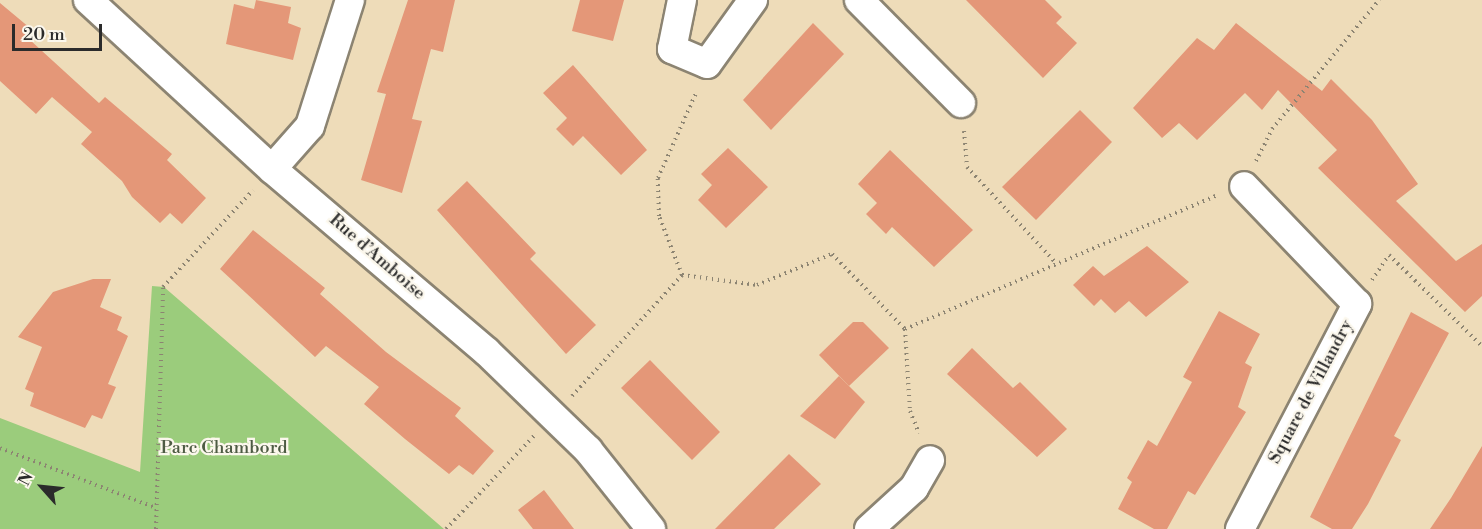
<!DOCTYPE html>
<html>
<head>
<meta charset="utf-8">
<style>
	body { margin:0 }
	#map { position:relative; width:1482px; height:529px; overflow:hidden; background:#eedcb9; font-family:"Libre Bodoni",serif }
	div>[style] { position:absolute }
	.green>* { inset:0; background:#9bcc7c }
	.building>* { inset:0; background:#e49778 }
	.path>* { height:4px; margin-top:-2px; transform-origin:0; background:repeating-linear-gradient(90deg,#8c8472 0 1.5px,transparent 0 6px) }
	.roads { filter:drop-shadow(2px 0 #8c8472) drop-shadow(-2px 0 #8c8472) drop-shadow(0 2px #8c8472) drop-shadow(0 -2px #8c8472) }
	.minor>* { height:28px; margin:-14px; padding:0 14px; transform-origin:14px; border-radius:14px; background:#fff }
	span { translate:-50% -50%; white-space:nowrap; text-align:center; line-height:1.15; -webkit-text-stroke:4.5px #fbf7ec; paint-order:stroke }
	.street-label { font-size:18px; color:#2b2b2b }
	.park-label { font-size:18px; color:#4d5b43 }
	.north { position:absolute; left:12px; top:457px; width:60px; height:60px; -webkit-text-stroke:4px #fbf7ec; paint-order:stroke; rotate:297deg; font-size:16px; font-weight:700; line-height:24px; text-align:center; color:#2b2b2b }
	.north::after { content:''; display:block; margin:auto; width:21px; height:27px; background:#2b2b2b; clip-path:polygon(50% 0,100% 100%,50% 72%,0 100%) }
	.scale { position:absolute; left:12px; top:24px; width:90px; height:27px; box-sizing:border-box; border:3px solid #2b2b2b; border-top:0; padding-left:8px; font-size:18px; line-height:21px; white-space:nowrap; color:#2b2b2b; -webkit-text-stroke:4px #fbf7ec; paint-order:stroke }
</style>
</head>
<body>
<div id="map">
	<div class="green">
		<div style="clip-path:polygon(152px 286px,164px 287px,444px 529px,0 529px,0 418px,140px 472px)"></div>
	</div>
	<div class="building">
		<div style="clip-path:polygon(256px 0,291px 7px,288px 23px,301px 28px,293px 60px,226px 44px,234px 4px,254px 9px)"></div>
		<div style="clip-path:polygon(408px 0,455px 0,443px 52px,431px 49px,412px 119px,422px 121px,402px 193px,361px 180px,386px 94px,377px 92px)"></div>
		<div style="clip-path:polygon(580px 0,624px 0,613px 41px,572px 31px)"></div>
		<div style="clip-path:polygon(966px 0,1045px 0,1062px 17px,1056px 23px,1077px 43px,1043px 78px)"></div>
		<div style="clip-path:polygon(0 3px,36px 33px,30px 40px,99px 103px,105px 97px,172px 154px,167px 160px,206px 198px,182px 224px,170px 213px,160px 223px,132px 197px,122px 181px,81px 144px,92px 132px,52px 97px,36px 114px,0 81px)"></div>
		<div style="clip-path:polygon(813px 23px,844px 54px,771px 130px,743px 100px)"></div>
		<div style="clip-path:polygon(1236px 23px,1322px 91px,1331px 79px,1372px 120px,1418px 184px,1396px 201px,1456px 261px,1482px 244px,1482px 296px,1465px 312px,1318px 168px,1337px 150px,1278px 90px,1262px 110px,1245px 93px,1197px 140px,1179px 123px,1162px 138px,1133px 108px,1197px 38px,1214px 50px)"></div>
		<div style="clip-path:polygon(573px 65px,647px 150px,621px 175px,583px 136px,573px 146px,556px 129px,567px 118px,543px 93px)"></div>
		<div style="clip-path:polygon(1080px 110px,1112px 142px,1036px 220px,1002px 187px)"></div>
		<div style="clip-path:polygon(728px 148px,768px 187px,726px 228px,698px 200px,712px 185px,701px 174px)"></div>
		<div style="clip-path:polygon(890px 150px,973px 230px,934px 267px,892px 227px,886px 234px,866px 214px,877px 203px,858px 184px)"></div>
		<div style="clip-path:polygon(467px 181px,536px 253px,530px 259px,596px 325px,566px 354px,437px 210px)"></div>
		<div style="clip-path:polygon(253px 230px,325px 288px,320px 294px,386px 352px,461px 408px,455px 416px,494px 451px,473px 475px,459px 465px,449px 474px,405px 439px,364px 404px,379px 387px,326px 346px,315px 357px,220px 269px)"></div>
		<div style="clip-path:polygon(1147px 246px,1189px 282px,1146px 317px,1129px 301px,1115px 313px,1101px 299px,1094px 306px,1073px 285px,1093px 266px,1104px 276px)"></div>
		<div style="clip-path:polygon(93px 279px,111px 279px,100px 307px,122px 317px,117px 330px,128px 336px,108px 384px,116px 387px,102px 419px,92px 415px,85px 428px,30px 406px,34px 393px,25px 389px,42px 347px,18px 337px,53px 292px)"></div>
		<div style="clip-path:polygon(1219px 311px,1260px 334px,1245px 363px,1252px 367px,1238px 407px,1246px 412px,1195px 495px,1188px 491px,1167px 529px,1154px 529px,1118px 509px,1132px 482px,1127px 478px,1148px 440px,1157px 446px,1192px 382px,1183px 377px)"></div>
		<div style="clip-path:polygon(1411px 312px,1449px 333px,1394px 436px,1401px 440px,1368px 504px,1352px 529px,1332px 529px,1310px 517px)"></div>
		<div style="clip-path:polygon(853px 322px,863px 322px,889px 348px,849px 386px,819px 355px)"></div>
		<div style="clip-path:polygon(972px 348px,1013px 388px,1020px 382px,1067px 429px,1037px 457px,947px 374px)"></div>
		<div style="clip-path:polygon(650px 360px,720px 432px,692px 460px,621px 388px)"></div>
		<div style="clip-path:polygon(839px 376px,865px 402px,835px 439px,800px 416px)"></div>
		<div style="clip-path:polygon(1482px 446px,1482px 529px,1430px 529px,1451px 498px)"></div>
		<div style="clip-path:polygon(789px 454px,821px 484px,774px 529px,715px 529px)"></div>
		<div style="clip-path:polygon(544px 490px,574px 529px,533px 529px,518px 510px)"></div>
	</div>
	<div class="path">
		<div style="left:964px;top:131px;width:36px;rotate:85deg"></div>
		<div style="left:967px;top:167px;width:131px;rotate:47.2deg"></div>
		<div style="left:1256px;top:161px;width:36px;rotate:-63deg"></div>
		<div style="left:1272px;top:129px;width:168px;rotate:-50.3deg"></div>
		<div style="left:682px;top:275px;width:76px;rotate:7.6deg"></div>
		<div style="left:757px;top:285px;width:81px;rotate:-22.5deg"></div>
		<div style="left:832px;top:254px;width:105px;rotate:45.8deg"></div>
		<div style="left:905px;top:329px;width:82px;rotate:86.5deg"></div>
		<div style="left:910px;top:411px;width:24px;rotate:68deg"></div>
		<div style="left:682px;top:275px;width:63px;rotate:-111.3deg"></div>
		<div style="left:659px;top:216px;width:38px;rotate:-92deg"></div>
		<div style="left:658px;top:178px;width:95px;rotate:-65.9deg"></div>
		<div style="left:1372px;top:280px;width:30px;rotate:-56deg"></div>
		<div style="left:1389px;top:255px;width:130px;rotate:44.4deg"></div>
		<div style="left:905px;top:329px;width:340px;rotate:-23.2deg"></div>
		<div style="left:572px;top:396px;width:164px;rotate:-47.7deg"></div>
		<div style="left:0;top:448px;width:167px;rotate:21deg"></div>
		<div style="left:156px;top:529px;width:242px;rotate:-88.3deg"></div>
		<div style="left:163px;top:287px;width:132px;rotate:-47.1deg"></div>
		<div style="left:446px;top:529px;width:128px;rotate:-46.6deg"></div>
	</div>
	<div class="roads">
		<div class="minor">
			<div style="left:88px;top:0;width:250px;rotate:42.6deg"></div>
			<div style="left:272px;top:169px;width:282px;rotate:40.4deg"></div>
			<div style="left:487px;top:352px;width:141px;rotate:44.1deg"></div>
			<div style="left:588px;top:450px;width:101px;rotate:51.4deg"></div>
			<div style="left:682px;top:0;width:50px;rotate:101.5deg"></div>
			<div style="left:672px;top:49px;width:38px;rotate:23deg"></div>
			<div style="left:707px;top:64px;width:79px;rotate:-54.3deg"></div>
			<div style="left:859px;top:0;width:145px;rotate:45.3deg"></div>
			<div style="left:272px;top:169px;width:57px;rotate:-48.5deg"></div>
			<div style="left:310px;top:126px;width:132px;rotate:-72.4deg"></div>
			<div style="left:869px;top:529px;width:61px;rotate:-42.3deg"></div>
			<div style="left:914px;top:488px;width:32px;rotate:-60deg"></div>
			<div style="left:1240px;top:529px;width:254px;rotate:-62.5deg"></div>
			<div style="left:1357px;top:304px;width:163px;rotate:-133.8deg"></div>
		</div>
	</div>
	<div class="street-label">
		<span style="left:377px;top:257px;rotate:41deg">Rue d’Amboise</span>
		<span style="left:1311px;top:392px;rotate:-62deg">Square de Villandry</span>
	</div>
	<div class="park-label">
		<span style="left:224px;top:448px">Parc Chambord</span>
	</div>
	<div class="north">N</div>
	<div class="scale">20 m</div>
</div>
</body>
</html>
